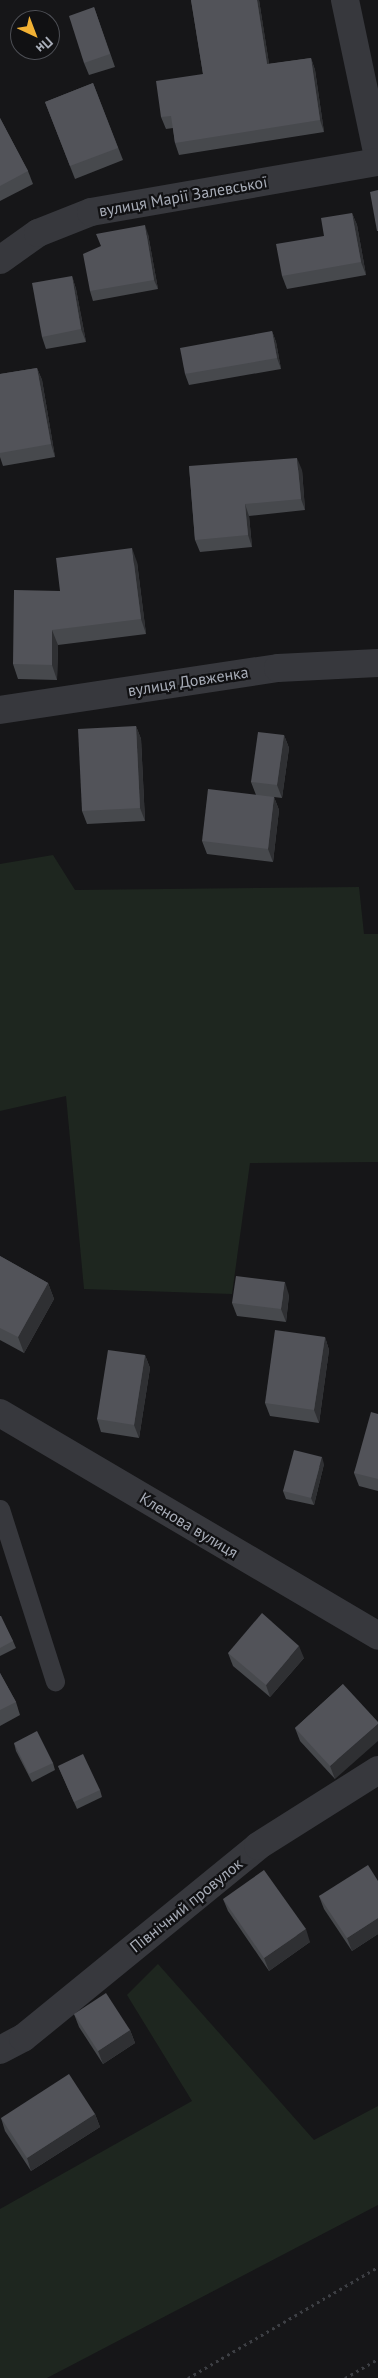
<!DOCTYPE html>
<html>
<head>
<meta charset="utf-8">
<style>
	body { margin:0 }
	#map { position:relative; width:378px; height:2378px; overflow:hidden; background:#161618; font-family:"PT Sans",sans-serif }
	div>[style] { position:absolute }
	.green>* { inset:0; background:#1e261f }
	.path>* { height:3px; margin-top:-1.5px; transform-origin:0; background:repeating-linear-gradient(90deg,#3d3f44 0 2.5px,transparent 0 6.5px) }
	.lane>* { height:19px; margin:-9.5px; padding:0 9.5px; transform-origin:9.5px; border-radius:9.5px; background:#37383d }
	.street>* { height:28px; margin:-14px; padding:0 14px; transform-origin:14px; border-radius:14px; background:#37383d }
	.wall>* { inset:0; background:#47494d }
	.shaded-wall>* { inset:0; background:#2f3033 }
	.building>* { inset:0; background:#525359 }
	span { translate:-50% -50%; white-space:nowrap; text-align:center; line-height:1.15; -webkit-text-stroke:4.5px #111113; paint-order:stroke }
	.street-label { font-size:16px; color:#a8adb8 }
	.north { position:absolute; left:10px; top:10px; width:50px; height:50px; box-sizing:border-box; background:#111113; border:1px solid #4d4f55; border-radius:50%; rotate:137deg; font-size:14px; font-weight:700; line-height:20px; text-align:center; color:#a8adb8 }
	.north::after { content:''; display:block; margin:auto; width:18px; height:22px; background:#f2b134; clip-path:polygon(50% 0,100% 100%,50% 72%,0 100%) }
</style>
</head>
<body>
<div id="map">
	<div class="green">
		<div style="clip-path:polygon(53px 855px,75px 890px,359px 887px,364px 934px,378px 934px,378px 1162px,250px 1163px,232px 1294px,84px 1289px,66px 1096px,0 1111px,0 864px)"></div>
		<div style="clip-path:polygon(158px 1964px,314px 2140px,378px 2106px,378px 2205px,47px 2378px,0 2378px,0 2209px,192px 2101px,127px 1995px)"></div>
	</div>
	<div class="path">
		<div style="left:188px;top:2378px;width:220px;rotate:-30.3deg"></div>
		<div style="left:345px;top:2378px;width:38px;rotate:-30deg"></div>
	</div>
	<div class="lane">
		<div style="left:0;top:1509px;width:181px;rotate:72.3deg"></div>
	</div>
	<div class="street">
		<div style="left:345px;top:0;width:160px;rotate:78.1deg"></div>
		<div style="left:0;top:260px;width:47px;rotate:-35.4deg"></div>
		<div style="left:38px;top:233px;width:57px;rotate:-21.6deg"></div>
		<div style="left:91px;top:212px;width:291px;rotate:-9.9deg"></div>
		<div style="left:0;top:710px;width:281px;rotate:-8.6deg"></div>
		<div style="left:278px;top:668px;width:100px;rotate:-2.9deg"></div>
		<div style="left:0;top:1413px;width:439px;rotate:30.5deg"></div>
		<div style="left:0;top:2050px;width:26px;rotate:-28deg"></div>
		<div style="left:23px;top:2038px;width:303px;rotate:-39.2deg"></div>
		<div style="left:258px;top:1846px;width:142px;rotate:-32.3deg"></div>
	</div>
	<div class="wall">
		<div style="clip-path:polygon(191px 0,259px 0,269px 64px,311px 58px,315px 70px,324px 132px,179px 155px,175px 143px,173px 128px,166px 129px,161px 117px,203px 74px)"></div>
		<div style="clip-path:polygon(94px 7px,115px 67px,89px 75px,84px 63px)"></div>
		<div style="clip-path:polygon(93px 83px,123px 160px,75px 179px,45px 102px)"></div>
		<div style="clip-path:polygon(0 118px,28px 171px,33px 184px,0 201px)"></div>
		<div style="clip-path:polygon(352px 213px,357px 225px,366px 275px,287px 289px,282px 276px,324px 236px)"></div>
		<div style="clip-path:polygon(148px 234px,158px 289px,93px 301px,90px 291px)"></div>
		<div style="clip-path:polygon(72px 276px,76px 289px,86px 342px,46px 349px,42px 337px)"></div>
		<div style="clip-path:polygon(272px 331px,276px 342px,281px 369px,189px 385px,185px 374px)"></div>
		<div style="clip-path:polygon(37px 368px,42px 380px,55px 457px,3px 466px,0 457px,0 374px)"></div>
		<div style="clip-path:polygon(189px 466px,302px 470px,305px 510px,249px 516px,252px 547px,200px 552px,195px 540px)"></div>
		<div style="clip-path:polygon(137px 562px,146px 634px,58px 645px,57px 680px,18px 679px,13px 664px,60px 591px)"></div>
		<div style="clip-path:polygon(136px 726px,141px 739px,145px 821px,87px 824px,82px 811px)"></div>
		<div style="clip-path:polygon(284px 735px,289px 748px,282px 798px,274px 797px,279px 810px,273px 862px,207px 854px,202px 841px,256px 795px,251px 782px)"></div>
		<div style="clip-path:polygon(0 1256px,48px 1283px,54px 1299px,24px 1353px,0 1340px)"></div>
		<div style="clip-path:polygon(289px 1295px,286px 1322px,237px 1316px,232px 1303px)"></div>
		<div style="clip-path:polygon(325px 1337px,329px 1350px,319px 1423px,270px 1416px,265px 1403px)"></div>
		<div style="clip-path:polygon(145px 1355px,150px 1368px,139px 1438px,101px 1432px,97px 1419px)"></div>
		<div style="clip-path:polygon(378px 1414px,378px 1491px,359px 1486px,354px 1473px)"></div>
		<div style="clip-path:polygon(324px 1464px,314px 1505px,286px 1499px,283px 1491px)"></div>
		<div style="clip-path:polygon(0 1616px,13px 1641px,16px 1648px,0 1656px)"></div>
		<div style="clip-path:polygon(228px 1653px,304px 1658px,270px 1697px,233px 1666px)"></div>
		<div style="clip-path:polygon(0 1673px,16px 1702px,20px 1715px,0 1726px)"></div>
		<div style="clip-path:polygon(343px 1684px,335px 1779px,300px 1741px,295px 1728px)"></div>
		<div style="clip-path:polygon(14px 1743px,53px 1763px,55px 1770px,32px 1782px,16px 1751px)"></div>
		<div style="clip-path:polygon(58px 1766px,100px 1790px,102px 1797px,77px 1809px)"></div>
		<div style="clip-path:polygon(378px 1881px,378px 1934px,352px 1951px,324px 1909px,319px 1896px)"></div>
		<div style="clip-path:polygon(223px 1899px,310px 1942px,269px 1971px,228px 1911px)"></div>
		<div style="clip-path:polygon(74px 2014px,130px 2030px,135px 2043px,103px 2064px,79px 2027px)"></div>
		<div style="clip-path:polygon(95px 2114px,100px 2127px,31px 2171px,5px 2131px,1px 2118px)"></div>
	</div>
	<div class="shaded-wall">
		<div style="clip-path:polygon(257px 0,259px 0,271px 76px,267px 64px)"></div>
		<div style="clip-path:polygon(311px 58px,315px 70px,324px 132px,320px 120px)"></div>
		<div style="clip-path:polygon(352px 213px,357px 225px,366px 275px,361px 262px)"></div>
		<div style="clip-path:polygon(145px 225px,148px 234px,158px 289px,154px 280px)"></div>
		<div style="clip-path:polygon(72px 276px,76px 289px,86px 342px,81px 329px)"></div>
		<div style="clip-path:polygon(272px 331px,276px 342px,281px 369px,277px 358px)"></div>
		<div style="clip-path:polygon(37px 368px,42px 380px,55px 457px,51px 444px)"></div>
		<div style="clip-path:polygon(297px 458px,302px 470px,305px 510px,301px 499px)"></div>
		<div style="clip-path:polygon(245px 504px,249px 516px,252px 547px,248px 535px)"></div>
		<div style="clip-path:polygon(132px 548px,137px 562px,146px 634px,141px 619px)"></div>
		<div style="clip-path:polygon(52px 630px,58px 645px,57px 680px,52px 665px)"></div>
		<div style="clip-path:polygon(136px 726px,141px 739px,145px 821px,140px 808px)"></div>
		<div style="clip-path:polygon(284px 735px,289px 748px,282px 798px,277px 785px)"></div>
		<div style="clip-path:polygon(274px 797px,279px 810px,273px 862px,268px 849px)"></div>
		<div style="clip-path:polygon(285px 1282px,289px 1295px,286px 1322px,281px 1309px)"></div>
		<div style="clip-path:polygon(48px 1283px,54px 1299px,24px 1353px,18px 1337px)"></div>
		<div style="clip-path:polygon(325px 1337px,329px 1350px,319px 1423px,314px 1410px)"></div>
		<div style="clip-path:polygon(145px 1355px,150px 1368px,139px 1438px,134px 1425px)"></div>
		<div style="clip-path:polygon(322px 1457px,324px 1464px,314px 1505px,311px 1498px)"></div>
		<div style="clip-path:polygon(299px 1646px,304px 1658px,270px 1697px,266px 1685px)"></div>
		<div style="clip-path:polygon(378px 1724px,378px 1741px,335px 1779px,330px 1766px)"></div>
		<div style="clip-path:polygon(378px 1918px,378px 1934px,352px 1951px,347px 1938px)"></div>
		<div style="clip-path:polygon(306px 1929px,310px 1942px,269px 1971px,264px 1958px)"></div>
		<div style="clip-path:polygon(130px 2030px,135px 2043px,103px 2064px,98px 2051px)"></div>
		<div style="clip-path:polygon(95px 2114px,100px 2127px,31px 2171px,27px 2158px)"></div>
	</div>
	<div class="building">
		<div style="clip-path:polygon(191px 0,257px 0,267px 64px,311px 58px,320px 120px,175px 143px,171px 116px,161px 117px,156px 81px,203px 74px)"></div>
		<div style="clip-path:polygon(94px 7px,110px 54px,84px 63px,69px 16px)"></div>
		<div style="clip-path:polygon(93px 83px,118px 148px,70px 166px,45px 102px)"></div>
		<div style="clip-path:polygon(0 118px,28px 171px,0 186px)"></div>
		<div style="clip-path:polygon(378px 190px,378px 231px,377px 231px,370px 192px)"></div>
		<div style="clip-path:polygon(352px 213px,361px 262px,282px 276px,276px 244px,324px 236px,321px 218px)"></div>
		<div style="clip-path:polygon(145px 225px,154px 280px,90px 291px,83px 254px,101px 246px,96px 234px)"></div>
		<div style="clip-path:polygon(72px 276px,81px 329px,42px 337px,32px 283px)"></div>
		<div style="clip-path:polygon(272px 331px,277px 358px,185px 374px,180px 348px)"></div>
		<div style="clip-path:polygon(37px 368px,51px 444px,0 453px,0 374px)"></div>
		<div style="clip-path:polygon(297px 458px,301px 499px,245px 504px,248px 535px,195px 540px,189px 466px)"></div>
		<div style="clip-path:polygon(132px 548px,141px 619px,52px 630px,52px 665px,13px 664px,14px 590px,60px 591px,56px 558px)"></div>
		<div style="clip-path:polygon(136px 726px,140px 808px,82px 811px,78px 729px)"></div>
		<div style="clip-path:polygon(258px 732px,284px 735px,277px 785px,251px 782px)"></div>
		<div style="clip-path:polygon(208px 789px,274px 797px,268px 849px,202px 841px)"></div>
		<div style="clip-path:polygon(0 1256px,48px 1283px,18px 1337px,0 1328px)"></div>
		<div style="clip-path:polygon(236px 1276px,285px 1282px,281px 1309px,232px 1303px)"></div>
		<div style="clip-path:polygon(275px 1330px,325px 1337px,314px 1410px,265px 1403px)"></div>
		<div style="clip-path:polygon(108px 1350px,145px 1355px,134px 1425px,97px 1419px)"></div>
		<div style="clip-path:polygon(371px 1412px,378px 1414px,378px 1479px,354px 1473px)"></div>
		<div style="clip-path:polygon(294px 1450px,322px 1457px,311px 1498px,283px 1491px)"></div>
		<div style="clip-path:polygon(262px 1613px,299px 1646px,266px 1685px,228px 1653px)"></div>
		<div style="clip-path:polygon(0 1616px,1px 1616px,13px 1641px,0 1648px)"></div>
		<div style="clip-path:polygon(0 1673px,16px 1702px,0 1710px)"></div>
		<div style="clip-path:polygon(343px 1684px,378px 1722px,378px 1724px,330px 1766px,295px 1728px)"></div>
		<div style="clip-path:polygon(37px 1731px,53px 1763px,29px 1774px,14px 1743px)"></div>
		<div style="clip-path:polygon(83px 1754px,100px 1790px,74px 1802px,58px 1766px)"></div>
		<div style="clip-path:polygon(368px 1865px,378px 1881px,378px 1918px,347px 1938px,319px 1896px)"></div>
		<div style="clip-path:polygon(264px 1870px,306px 1929px,264px 1958px,223px 1899px)"></div>
		<div style="clip-path:polygon(106px 1993px,130px 2030px,98px 2051px,74px 2014px)"></div>
		<div style="clip-path:polygon(69px 2074px,95px 2114px,27px 2158px,1px 2118px)"></div>
	</div>
	<div class="street-label">
		<span style="left:183px;top:196px;rotate:-10deg">вулиця Марії Залевської</span>
		<span style="left:188px;top:681px;rotate:-9deg">вулиця Довженка</span>
		<span style="left:189px;top:1525px;rotate:31deg">Кленова вулиця</span>
		<span style="left:186px;top:1905px;rotate:-39deg">Північний провулок</span>
	</div>
	<div class="north">Пн</div>
</div>
</body>
</html>
